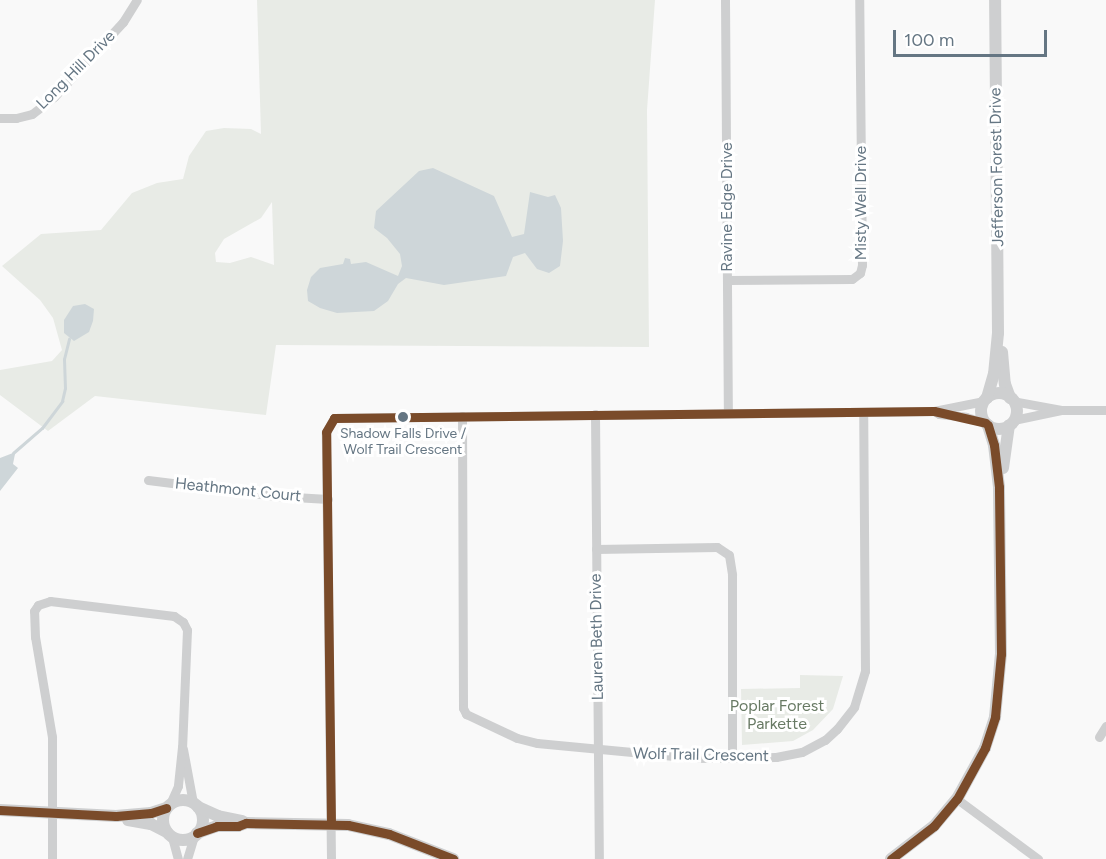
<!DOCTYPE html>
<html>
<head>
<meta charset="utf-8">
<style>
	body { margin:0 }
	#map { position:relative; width:1106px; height:859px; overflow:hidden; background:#f9f9f9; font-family:Figtree,sans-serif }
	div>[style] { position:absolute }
	.green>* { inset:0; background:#e8ebe6 }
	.water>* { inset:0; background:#ced6d9 }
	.stream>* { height:3px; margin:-1.5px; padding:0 1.5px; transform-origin:1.5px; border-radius:1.5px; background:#ced6d9 }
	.minor>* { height:9px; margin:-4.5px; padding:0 4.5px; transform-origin:4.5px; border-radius:4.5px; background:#cecfd0 }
	.tertiary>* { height:12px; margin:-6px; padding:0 6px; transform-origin:6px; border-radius:6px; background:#cecfd0 }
	.tertiary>.ring { margin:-6px; padding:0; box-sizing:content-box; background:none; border:12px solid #cecfd0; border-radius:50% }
	.bus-1>* { height:9px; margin:-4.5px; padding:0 4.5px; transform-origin:4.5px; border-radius:4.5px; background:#7a4b2a }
	.dots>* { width:16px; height:16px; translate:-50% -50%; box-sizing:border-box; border:3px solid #fff; border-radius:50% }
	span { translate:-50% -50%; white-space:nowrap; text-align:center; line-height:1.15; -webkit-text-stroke:6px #fff; paint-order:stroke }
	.bus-label { font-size:14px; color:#657683 }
	.street-label { font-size:16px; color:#657683 }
	.park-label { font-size:16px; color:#687a64 }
	.scale { position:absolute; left:893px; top:30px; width:154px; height:27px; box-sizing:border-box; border:3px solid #657683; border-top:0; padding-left:8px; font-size:18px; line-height:21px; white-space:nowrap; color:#657683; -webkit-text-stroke:4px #fff; paint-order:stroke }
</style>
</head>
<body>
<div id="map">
	<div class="green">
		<div style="clip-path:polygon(evenodd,257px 0,655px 0,647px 110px,649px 347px,276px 345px,266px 415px,95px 396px,48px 431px,0 395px,0 370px,52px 361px,62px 350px,53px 318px,40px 300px,2px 266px,41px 234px,101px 230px,132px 193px,157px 183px,183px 179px,189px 156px,206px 131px,224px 128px,251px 129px,261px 134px,257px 0,272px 202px,274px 265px,251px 257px,230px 263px,216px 262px,215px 253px,224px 239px,261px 218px,272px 202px)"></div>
		<div style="clip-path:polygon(800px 675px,843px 676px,833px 709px,813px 730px,793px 741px,742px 745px,741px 689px,800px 688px)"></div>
	</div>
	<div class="water">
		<div style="clip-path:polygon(433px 168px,494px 196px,512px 237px,524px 234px,530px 192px,548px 197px,555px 195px,561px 208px,563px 241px,560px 266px,549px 273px,537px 269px,525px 253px,513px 257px,506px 276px,444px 285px,406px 278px,398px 284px,388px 301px,374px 311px,337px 313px,320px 308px,308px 301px,307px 290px,311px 277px,320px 268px,343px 264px,345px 258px,350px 259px,351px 264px,366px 262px,398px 276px,402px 266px,400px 254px,387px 238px,374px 228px,376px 211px,419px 171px)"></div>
		<div style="clip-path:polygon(85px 304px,94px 309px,93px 321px,89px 332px,74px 341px,64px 333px,64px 320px,73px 306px)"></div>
		<div style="clip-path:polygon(13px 453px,15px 454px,13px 464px,18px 468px,0 491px,0 458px)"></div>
	</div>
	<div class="stream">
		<div style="left:13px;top:453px;width:38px;rotate:-41deg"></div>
		<div style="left:42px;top:428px;width:34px;rotate:-53deg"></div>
		<div style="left:62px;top:401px;width:13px;rotate:-77deg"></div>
		<div style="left:65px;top:388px;width:29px;rotate:-92deg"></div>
		<div style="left:64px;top:359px;width:21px;rotate:-76deg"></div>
	</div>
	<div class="minor">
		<div style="left:725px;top:0;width:413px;rotate:89.6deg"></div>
		<div style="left:0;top:118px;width:16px"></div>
		<div style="left:16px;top:118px;width:16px;rotate:-14deg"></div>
		<div style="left:32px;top:114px;width:28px;rotate:-38deg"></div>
		<div style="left:54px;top:97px;width:102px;rotate:-47.4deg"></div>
		<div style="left:123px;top:22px;width:26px;rotate:-58deg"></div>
		<div style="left:728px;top:280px;width:124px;rotate:-0.5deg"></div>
		<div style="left:852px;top:279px;width:10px;rotate:-37deg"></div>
		<div style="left:860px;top:273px;width:8px;rotate:-76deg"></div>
		<div style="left:862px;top:265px;width:265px;rotate:-90.6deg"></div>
		<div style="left:1013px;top:401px;width:49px;rotate:10.6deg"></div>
		<div style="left:934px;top:411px;width:6px;rotate:31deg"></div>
		<div style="left:939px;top:414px;width:27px;rotate:6deg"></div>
		<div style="left:966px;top:417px;width:21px;rotate:17deg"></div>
		<div style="left:595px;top:414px;width:445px;rotate:89.5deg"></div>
		<div style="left:462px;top:416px;width:292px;rotate:89.8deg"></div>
		<div style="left:463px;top:708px;width:7px;rotate:63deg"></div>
		<div style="left:466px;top:714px;width:56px;rotate:25.2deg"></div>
		<div style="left:517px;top:738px;width:21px;rotate:14deg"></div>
		<div style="left:537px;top:743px;width:159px;rotate:5.4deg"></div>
		<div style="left:695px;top:758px;width:81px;rotate:-0.7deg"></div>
		<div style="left:776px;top:757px;width:26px;rotate:-11deg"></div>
		<div style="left:802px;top:752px;width:26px;rotate:-28deg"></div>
		<div style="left:825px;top:740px;width:16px;rotate:-43deg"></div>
		<div style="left:837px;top:729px;width:28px;rotate:-52deg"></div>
		<div style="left:854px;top:707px;width:38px;rotate:-73deg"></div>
		<div style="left:865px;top:671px;width:259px;rotate:-90.4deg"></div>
		<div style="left:1014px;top:420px;width:48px;rotate:-12deg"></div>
		<div style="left:1061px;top:410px;width:45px"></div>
		<div style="left:148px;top:480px;width:130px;rotate:7.1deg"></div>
		<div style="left:277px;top:496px;width:51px;rotate:3.4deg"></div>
		<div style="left:596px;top:549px;width:121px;rotate:-0.9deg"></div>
		<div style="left:717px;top:547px;width:14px;rotate:34deg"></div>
		<div style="left:729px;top:555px;width:20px;rotate:81deg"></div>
		<div style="left:732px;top:575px;width:182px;rotate:90deg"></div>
		<div style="left:1099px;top:737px;width:13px;rotate:-58deg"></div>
		<div style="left:183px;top:749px;width:55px;rotate:79.5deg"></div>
		<div style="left:957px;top:799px;width:101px;rotate:36.5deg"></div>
		<div style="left:172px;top:837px;width:23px;rotate:75deg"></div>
		<div style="left:52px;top:859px;width:122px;rotate:-90deg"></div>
		<div style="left:52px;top:737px;width:101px;rotate:-99.6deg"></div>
		<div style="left:35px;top:637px;width:26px;rotate:-92deg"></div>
		<div style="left:34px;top:611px;width:7px;rotate:-56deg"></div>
		<div style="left:38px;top:605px;width:13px;rotate:-18deg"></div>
		<div style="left:50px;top:601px;width:125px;rotate:6.9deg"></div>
		<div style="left:174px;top:616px;width:11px;rotate:34deg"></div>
		<div style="left:183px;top:622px;width:9px;rotate:63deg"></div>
		<div style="left:187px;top:630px;width:117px;rotate:92.4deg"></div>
		<div style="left:182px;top:747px;width:39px;rotate:96deg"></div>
		<div style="left:178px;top:786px;width:20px;rotate:114deg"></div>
		<div style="left:187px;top:859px;width:24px;rotate:-73deg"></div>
		<div style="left:331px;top:859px;width:427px;rotate:-90.7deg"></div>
		<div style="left:326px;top:432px;width:16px;rotate:-60deg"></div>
		<div style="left:334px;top:418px;width:600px;rotate:-0.67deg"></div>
		<div style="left:934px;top:411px;width:51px;rotate:-11.3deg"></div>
	</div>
	<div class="tertiary">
		<div style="left:1002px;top:352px;width:32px;rotate:85deg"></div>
		<div style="left:1005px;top:384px;width:15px;rotate:70deg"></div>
		<div class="ring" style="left:981px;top:393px;width:24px;height:24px"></div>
		<div style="left:987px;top:398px;width:25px;rotate:-74deg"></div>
		<div style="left:994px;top:374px;width:41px;rotate:-84.4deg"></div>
		<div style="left:998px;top:333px;width:333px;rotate:-90.5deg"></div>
		<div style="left:1003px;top:468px;width:43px;rotate:-82.1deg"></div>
		<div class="ring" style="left:163px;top:800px;width:28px;height:28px"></div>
		<div style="left:198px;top:807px;width:22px;rotate:24deg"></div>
		<div style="left:218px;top:816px;width:25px;rotate:12deg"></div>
		<div style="left:0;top:810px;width:116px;rotate:3deg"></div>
		<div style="left:116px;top:816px;width:35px;rotate:-5deg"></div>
		<div style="left:151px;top:813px;width:16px;rotate:-18deg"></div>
		<div style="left:128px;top:820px;width:23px;rotate:10deg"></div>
		<div style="left:151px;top:824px;width:18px;rotate:27deg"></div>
		<div style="left:197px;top:833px;width:21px;rotate:-19deg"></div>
		<div style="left:217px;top:826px;width:21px"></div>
		<div style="left:238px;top:826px;width:9px;rotate:-21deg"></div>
		<div style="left:246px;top:823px;width:102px;rotate:1.1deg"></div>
		<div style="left:348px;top:825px;width:42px;rotate:12.4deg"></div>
		<div style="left:389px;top:834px;width:69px;rotate:21.3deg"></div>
		<div style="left:891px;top:859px;width:54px;rotate:-37.5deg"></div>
		<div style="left:934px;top:826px;width:35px;rotate:-50deg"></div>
		<div style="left:957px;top:799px;width:58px;rotate:-61.2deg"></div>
		<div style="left:985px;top:748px;width:33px;rotate:-72deg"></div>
		<div style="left:995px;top:717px;width:63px;rotate:-84.6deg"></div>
		<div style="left:1001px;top:654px;width:167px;rotate:-90.7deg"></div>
		<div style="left:999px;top:487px;width:42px;rotate:-96.8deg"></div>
		<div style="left:994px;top:445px;width:21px;rotate:-107deg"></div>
	</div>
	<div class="bus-1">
		<div style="left:0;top:810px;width:116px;rotate:3deg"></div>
		<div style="left:116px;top:816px;width:35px;rotate:-5deg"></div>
		<div style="left:151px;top:813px;width:16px;rotate:-18deg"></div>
		<div style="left:331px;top:824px;width:392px;rotate:-90.7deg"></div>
		<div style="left:326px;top:432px;width:16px;rotate:-60deg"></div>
		<div style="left:334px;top:418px;width:600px;rotate:-0.67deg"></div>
		<div style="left:934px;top:411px;width:53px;rotate:13deg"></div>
		<div style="left:197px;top:833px;width:21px;rotate:-19deg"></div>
		<div style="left:217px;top:826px;width:21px"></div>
		<div style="left:238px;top:826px;width:9px;rotate:-21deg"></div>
		<div style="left:246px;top:823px;width:102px;rotate:1.1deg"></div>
		<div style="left:348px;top:825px;width:42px;rotate:12.4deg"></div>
		<div style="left:389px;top:834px;width:69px;rotate:21.3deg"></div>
		<div style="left:891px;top:859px;width:54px;rotate:-37.5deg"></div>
		<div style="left:934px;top:826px;width:35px;rotate:-50deg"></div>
		<div style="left:957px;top:799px;width:58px;rotate:-61.2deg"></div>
		<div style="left:985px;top:748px;width:33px;rotate:-72deg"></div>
		<div style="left:995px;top:717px;width:63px;rotate:-84.6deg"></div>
		<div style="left:1001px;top:654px;width:167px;rotate:-90.7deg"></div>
		<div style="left:999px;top:487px;width:42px;rotate:-96.8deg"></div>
		<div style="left:994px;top:445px;width:21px;rotate:-107deg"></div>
	</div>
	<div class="dots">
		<div style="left:403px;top:417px;background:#657683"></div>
	</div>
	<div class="bus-label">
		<span style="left:403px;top:442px">Shadow Falls Drive /<br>Wolf Trail Crescent</span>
	</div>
	<div class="street-label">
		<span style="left:76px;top:70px;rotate:-45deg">Long Hill Drive</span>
		<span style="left:997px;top:167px;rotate:-91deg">Jefferson Forest Drive</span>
		<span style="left:861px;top:203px;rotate:-90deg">Misty Well Drive</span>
		<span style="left:727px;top:207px;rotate:-90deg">Ravine Edge Drive</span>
		<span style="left:238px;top:490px;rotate:6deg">Heathmont Court</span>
		<span style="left:597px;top:637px;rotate:-91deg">Lauren Beth Drive</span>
		<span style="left:701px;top:755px;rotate:1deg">Wolf Trail Crescent</span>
	</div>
	<div class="park-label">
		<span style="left:777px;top:715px">Poplar Forest<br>Parkette</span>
	</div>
	<div class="scale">100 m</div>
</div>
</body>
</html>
